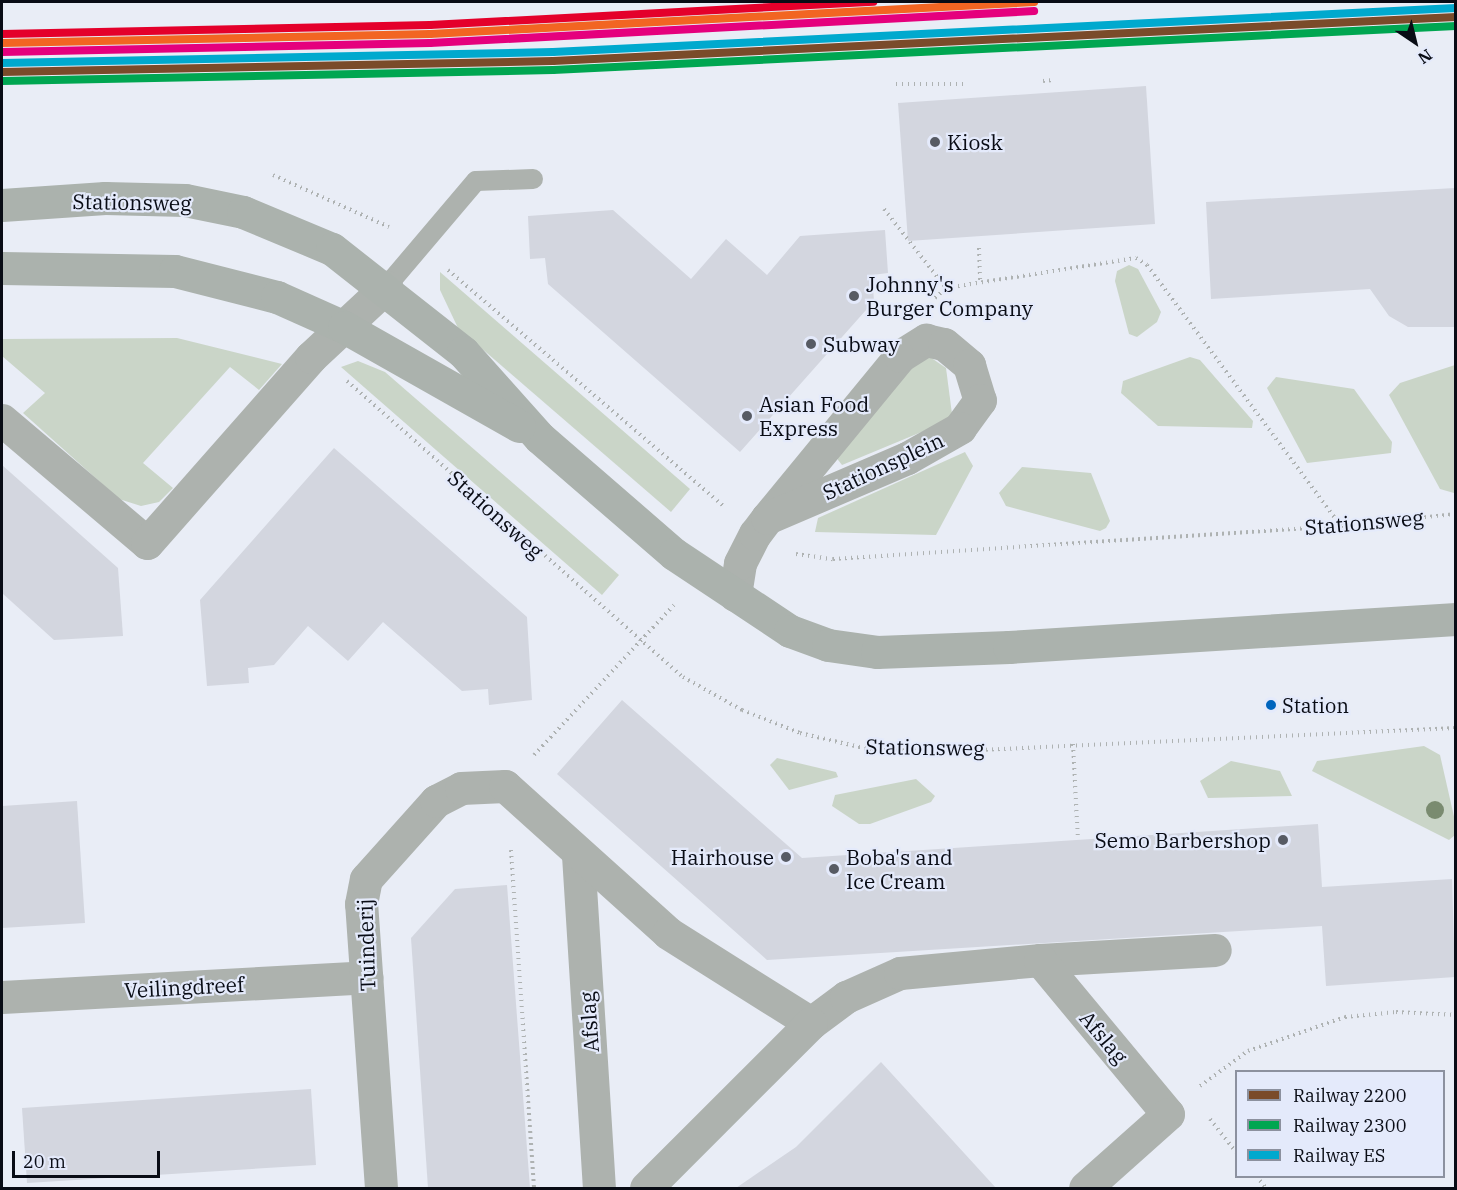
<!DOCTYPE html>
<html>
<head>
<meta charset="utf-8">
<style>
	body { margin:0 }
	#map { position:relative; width:1457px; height:1190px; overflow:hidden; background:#e9edf6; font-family:"IBM Plex Serif",serif }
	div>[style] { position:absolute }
	.green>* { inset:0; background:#cad5c8 }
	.building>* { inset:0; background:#d3d6df }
	.path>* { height:4px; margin-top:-2px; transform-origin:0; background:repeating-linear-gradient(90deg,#aeb2b2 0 1.5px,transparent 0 6px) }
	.lane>* { height:20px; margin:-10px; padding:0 10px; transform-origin:10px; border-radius:10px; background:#adb2ae }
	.street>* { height:33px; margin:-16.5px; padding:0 16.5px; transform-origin:16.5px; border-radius:16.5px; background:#adb2ae }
	.secondary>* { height:33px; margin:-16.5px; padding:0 16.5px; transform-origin:16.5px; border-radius:16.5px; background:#abb2ad }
	.rail-1>* { height:8px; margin:-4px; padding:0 4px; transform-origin:4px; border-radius:4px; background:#7a4b2a }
	.rail-2>* { height:8px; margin:-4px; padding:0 4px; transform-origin:4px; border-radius:4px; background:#00a651 }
	.rail-3>* { height:8px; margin:-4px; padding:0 4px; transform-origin:4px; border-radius:4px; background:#00a9ce }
	.rail-4>* { height:8px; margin:-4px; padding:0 4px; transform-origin:4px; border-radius:4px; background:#f26522 }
	.rail-5>* { height:8px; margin:-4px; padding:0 4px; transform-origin:4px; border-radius:4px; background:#e5007d }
	.rail-6>* { height:8px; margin:-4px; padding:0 4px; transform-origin:4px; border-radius:4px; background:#e4002b }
	.trees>* { width:18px; height:18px; margin:-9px; border-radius:50%; background:#7a8b70 }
	.dots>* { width:16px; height:16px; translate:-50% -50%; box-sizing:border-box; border:3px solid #e4eafb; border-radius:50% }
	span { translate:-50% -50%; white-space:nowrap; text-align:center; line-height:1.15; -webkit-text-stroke:4.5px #e4eafb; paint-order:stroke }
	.bus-label { font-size:20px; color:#090c15 }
	.left { translate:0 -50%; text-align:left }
	.poi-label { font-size:21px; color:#090c15 }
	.right { translate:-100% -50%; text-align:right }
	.street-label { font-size:21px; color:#090c15 }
	.frame { position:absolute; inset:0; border:3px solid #090c15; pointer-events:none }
	.legend { position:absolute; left:1235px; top:1070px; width:210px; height:108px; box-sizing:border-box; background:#e4eafb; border:2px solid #8c919f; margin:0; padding:8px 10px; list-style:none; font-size:18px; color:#090c15 }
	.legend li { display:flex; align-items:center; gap:12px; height:30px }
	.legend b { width:30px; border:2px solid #8c919f }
	.north { position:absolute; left:1385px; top:12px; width:60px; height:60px; -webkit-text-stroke:4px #e4eafb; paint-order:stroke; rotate:145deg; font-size:16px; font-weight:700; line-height:24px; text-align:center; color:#090c15 }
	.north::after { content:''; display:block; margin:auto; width:21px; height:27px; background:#090c15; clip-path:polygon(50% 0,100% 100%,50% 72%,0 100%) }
	.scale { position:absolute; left:12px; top:1151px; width:148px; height:27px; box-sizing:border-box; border:3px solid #090c15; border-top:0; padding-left:8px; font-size:18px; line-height:21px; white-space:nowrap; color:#090c15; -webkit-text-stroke:4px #e4eafb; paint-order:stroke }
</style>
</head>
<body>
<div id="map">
	<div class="green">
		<div style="clip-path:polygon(1129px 265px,1138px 269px,1161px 312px,1157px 322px,1137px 337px,1129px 334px,1115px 281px,1117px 271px)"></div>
		<div style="clip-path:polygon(440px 272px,690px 489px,671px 512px,458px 328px,440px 290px)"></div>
		<div style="clip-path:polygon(177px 338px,282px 364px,259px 390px,230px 367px,143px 463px,173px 488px,159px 502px,141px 506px,119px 499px,23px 413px,45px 393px,2px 356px,2px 339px)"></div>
		<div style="clip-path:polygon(930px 357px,946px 368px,952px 414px,948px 421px,842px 465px,835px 456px,909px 366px)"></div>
		<div style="clip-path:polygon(1190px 357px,1200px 360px,1253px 421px,1252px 428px,1158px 426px,1121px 393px,1123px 381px)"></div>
		<div style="clip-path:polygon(358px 361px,385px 372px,619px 575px,602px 595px,341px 367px)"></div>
		<div style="clip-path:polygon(1455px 365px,1456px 493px,1454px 493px,1440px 489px,1389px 395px,1400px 383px)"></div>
		<div style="clip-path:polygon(1276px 377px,1354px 389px,1392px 442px,1391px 453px,1307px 463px,1267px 388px)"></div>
		<div style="clip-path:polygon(965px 452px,973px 466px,936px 535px,815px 532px,818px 518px)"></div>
		<div style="clip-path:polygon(1022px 467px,1091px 473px,1110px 521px,1106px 528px,1100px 531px,1006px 506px,999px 493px)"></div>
		<div style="clip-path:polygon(1424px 746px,1440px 755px,1455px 821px,1455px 835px,1449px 840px,1312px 771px,1317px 761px)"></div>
		<div style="clip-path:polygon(777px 758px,836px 772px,838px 777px,789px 790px,770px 765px)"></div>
		<div style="clip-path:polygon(1231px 761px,1280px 771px,1292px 796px,1208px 798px,1200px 781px)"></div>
		<div style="clip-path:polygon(916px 779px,935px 796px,931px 802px,870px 824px,859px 824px,832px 806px,835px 795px)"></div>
	</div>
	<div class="building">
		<div style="clip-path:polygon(1146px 86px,1155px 224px,908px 241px,898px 103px)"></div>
		<div style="clip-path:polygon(1455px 188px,1455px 327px,1408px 327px,1389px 316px,1370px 289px,1211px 299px,1206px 202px)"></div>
		<div style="clip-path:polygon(613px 210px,691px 279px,726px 239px,767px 275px,800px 236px,885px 230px,888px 273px,872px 275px,874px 301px,740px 452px,548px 284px,545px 258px,530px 259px,528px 216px)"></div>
		<div style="clip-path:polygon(334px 448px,527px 617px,532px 700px,489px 705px,488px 689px,462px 691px,383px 622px,348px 661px,308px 626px,274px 665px,248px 668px,249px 683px,207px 686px,200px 600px)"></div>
		<div style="clip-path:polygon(2px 465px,118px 568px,123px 636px,54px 640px,2px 593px)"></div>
		<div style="clip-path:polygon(622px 700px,802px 858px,1318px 824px,1322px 887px,1452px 879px,1455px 977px,1326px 986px,1322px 926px,767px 960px,557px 774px)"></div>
		<div style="clip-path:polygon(77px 801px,85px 923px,2px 928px,2px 806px)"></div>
		<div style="clip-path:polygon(507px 885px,530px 1188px,428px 1188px,411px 938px,455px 889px)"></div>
		<div style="clip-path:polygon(881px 1062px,996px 1188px,736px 1188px,796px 1147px)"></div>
		<div style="clip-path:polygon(311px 1089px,316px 1165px,27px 1183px,22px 1108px)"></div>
	</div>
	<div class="path">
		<div style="left:1043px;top:81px;width:10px;rotate:-6deg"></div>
		<div style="left:896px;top:84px;width:70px"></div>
		<div style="left:273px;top:175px;width:127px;rotate:24.1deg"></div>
		<div style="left:884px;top:209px;width:100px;rotate:51.9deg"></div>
		<div style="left:979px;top:248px;width:34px;rotate:88deg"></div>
		<div style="left:448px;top:270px;width:362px;rotate:40.6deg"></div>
		<div style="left:935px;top:298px;width:15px;rotate:-42deg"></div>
		<div style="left:946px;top:288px;width:192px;rotate:-9deg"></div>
		<div style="left:1136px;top:258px;width:13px;rotate:32deg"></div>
		<div style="left:1147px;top:265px;width:325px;rotate:53.4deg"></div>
		<div style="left:347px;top:381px;width:448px;rotate:41.4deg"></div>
		<div style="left:683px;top:677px;width:68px;rotate:29.2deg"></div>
		<div style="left:742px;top:710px;width:62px;rotate:21.6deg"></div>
		<div style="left:800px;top:733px;width:74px;rotate:13.3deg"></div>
		<div style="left:872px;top:750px;width:84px;rotate:0.7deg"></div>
		<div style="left:956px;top:751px;width:501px;rotate:-2.63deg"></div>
		<div style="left:796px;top:554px;width:37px;rotate:8deg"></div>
		<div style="left:833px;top:559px;width:509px;rotate:-3.72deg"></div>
		<div style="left:1341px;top:526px;width:116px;rotate:-6deg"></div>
		<div style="left:1073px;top:744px;width:96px;rotate:87deg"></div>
		<div style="left:534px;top:755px;width:205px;rotate:-47deg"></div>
		<div style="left:511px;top:850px;width:339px;rotate:86.1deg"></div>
		<div style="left:1200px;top:1086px;width:59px;rotate:-36.1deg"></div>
		<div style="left:1248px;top:1051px;width:103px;rotate:-19.3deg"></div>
		<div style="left:1345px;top:1017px;width:51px;rotate:-5.6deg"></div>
		<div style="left:1396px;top:1012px;width:60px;rotate:2.9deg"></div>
		<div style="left:1210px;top:1119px;width:42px;rotate:51.8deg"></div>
		<div style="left:1256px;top:1176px;width:16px;rotate:50deg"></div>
	</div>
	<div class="lane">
		<div style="left:386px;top:287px;width:139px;rotate:-49.7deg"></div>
		<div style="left:476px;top:181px;width:57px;rotate:-2deg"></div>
	</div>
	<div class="street">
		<div style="left:2px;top:420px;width:190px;rotate:40.3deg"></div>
		<div style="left:147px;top:543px;width:248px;rotate:-48.6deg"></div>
		<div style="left:311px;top:357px;width:103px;rotate:-43deg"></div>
		<div style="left:735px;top:595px;width:32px;rotate:-81deg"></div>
		<div style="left:740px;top:563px;width:33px;rotate:-63deg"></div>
		<div style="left:755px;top:534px;width:20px;rotate:-53deg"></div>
		<div style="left:767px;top:518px;width:210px;rotate:-50.6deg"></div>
		<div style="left:900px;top:356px;width:31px;rotate:-32deg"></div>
		<div style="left:926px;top:340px;width:18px;rotate:13deg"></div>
		<div style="left:944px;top:344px;width:33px;rotate:40deg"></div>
		<div style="left:969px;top:365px;width:37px;rotate:73deg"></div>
		<div style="left:980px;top:400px;width:34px;rotate:126deg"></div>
		<div style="left:960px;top:428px;width:61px;rotate:150.5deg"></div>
		<div style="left:907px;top:458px;width:152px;rotate:156.8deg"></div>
		<div style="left:578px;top:855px;width:334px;rotate:86.4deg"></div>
		<div style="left:1040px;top:960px;width:175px;rotate:-3.3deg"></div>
		<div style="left:2px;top:997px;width:365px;rotate:-3.1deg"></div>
		<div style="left:381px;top:1188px;width:285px;rotate:-94deg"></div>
		<div style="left:361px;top:904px;width:25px;rotate:-79deg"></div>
		<div style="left:366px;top:879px;width:105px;rotate:-48.1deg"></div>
		<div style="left:436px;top:801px;width:28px;rotate:-27deg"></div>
		<div style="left:461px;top:788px;width:44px;rotate:-2.6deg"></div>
		<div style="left:505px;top:786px;width:219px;rotate:42deg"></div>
		<div style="left:668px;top:933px;width:169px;rotate:32.2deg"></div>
		<div style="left:811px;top:1023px;width:44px;rotate:-36.6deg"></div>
		<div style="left:846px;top:997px;width:59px;rotate:-24deg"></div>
		<div style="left:900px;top:973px;width:141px;rotate:-5.3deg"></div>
		<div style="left:1040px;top:960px;width:200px;rotate:50.3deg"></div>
		<div style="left:1168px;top:1114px;width:111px;rotate:138.3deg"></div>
		<div style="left:646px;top:1188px;width:233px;rotate:-45deg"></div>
	</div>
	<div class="secondary">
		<div style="left:2px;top:205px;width:103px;rotate:-3.9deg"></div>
		<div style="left:105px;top:198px;width:80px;rotate:1.4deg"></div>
		<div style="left:185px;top:200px;width:59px;rotate:11.7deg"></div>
		<div style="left:243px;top:212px;width:96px;rotate:22.6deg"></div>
		<div style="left:332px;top:249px;width:167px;rotate:38.2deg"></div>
		<div style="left:463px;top:352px;width:115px;rotate:48.2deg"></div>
		<div style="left:540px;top:438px;width:177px;rotate:40.9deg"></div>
		<div style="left:674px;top:554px;width:139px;rotate:33.6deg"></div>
		<div style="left:790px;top:631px;width:40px;rotate:20.2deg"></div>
		<div style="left:828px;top:645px;width:49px;rotate:8.1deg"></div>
		<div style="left:877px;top:652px;width:132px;rotate:-2.2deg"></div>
		<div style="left:1009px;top:647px;width:448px;rotate:-3.6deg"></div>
		<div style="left:2px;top:268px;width:173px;rotate:1deg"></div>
		<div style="left:175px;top:271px;width:105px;rotate:14.3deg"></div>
		<div style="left:277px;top:297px;width:73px;rotate:24.1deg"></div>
		<div style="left:344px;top:327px;width:201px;rotate:29.5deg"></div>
	</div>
	<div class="rail-1">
		<div style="left:2px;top:72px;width:551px;rotate:-1.14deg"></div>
		<div style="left:553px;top:61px;width:904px;rotate:-2.79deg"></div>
	</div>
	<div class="rail-2">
		<div style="left:2px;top:81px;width:551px;rotate:-1.14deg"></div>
		<div style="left:553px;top:70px;width:904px;rotate:-2.79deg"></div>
	</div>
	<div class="rail-3">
		<div style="left:2px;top:63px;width:551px;rotate:-1.14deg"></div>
		<div style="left:553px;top:52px;width:904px;rotate:-2.79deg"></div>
	</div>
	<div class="rail-4">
		<div style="left:2px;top:43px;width:428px;rotate:-1.2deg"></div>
		<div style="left:430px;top:34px;width:605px;rotate:-3.03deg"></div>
	</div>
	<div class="rail-5">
		<div style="left:2px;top:52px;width:428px;rotate:-1.2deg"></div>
		<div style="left:430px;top:43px;width:605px;rotate:-3.03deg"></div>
	</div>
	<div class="rail-6">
		<div style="left:2px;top:34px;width:428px;rotate:-1.2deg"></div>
		<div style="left:430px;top:25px;width:444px;rotate:-3deg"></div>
	</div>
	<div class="trees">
		<div style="left:1435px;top:810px"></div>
	</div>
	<div class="dots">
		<div style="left:935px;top:142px;background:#575b64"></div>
		<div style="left:854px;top:296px;background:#575b64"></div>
		<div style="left:811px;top:344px;background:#575b64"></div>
		<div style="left:747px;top:416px;background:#575b64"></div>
		<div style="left:1271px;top:705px;background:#0065bd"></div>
		<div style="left:1283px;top:840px;background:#575b64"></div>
		<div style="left:786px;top:857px;background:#575b64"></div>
		<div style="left:834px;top:869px;background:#575b64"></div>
	</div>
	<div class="bus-label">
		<span class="left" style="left:1282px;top:705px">Station</span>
	</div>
	<div class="poi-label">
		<span class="left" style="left:947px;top:142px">Kiosk</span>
		<span class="left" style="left:866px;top:296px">Johnny's<br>Burger Company</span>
		<span class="left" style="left:823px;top:344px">Subway</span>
		<span class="left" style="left:759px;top:416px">Asian Food<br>Express</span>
		<span class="right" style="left:1271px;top:840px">Semo Barbershop</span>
		<span class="right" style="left:774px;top:857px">Hairhouse</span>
		<span class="left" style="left:846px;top:869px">Boba's and<br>Ice Cream</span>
	</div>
	<div class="street-label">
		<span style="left:132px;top:202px;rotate:1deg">Stationsweg</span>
		<span style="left:883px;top:466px;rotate:-25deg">Stationsplein</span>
		<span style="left:496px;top:514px;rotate:42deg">Stationsweg</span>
		<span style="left:1364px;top:522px;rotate:-5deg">Stationsweg</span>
		<span style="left:925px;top:747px;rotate:1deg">Stationsweg</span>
		<span style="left:366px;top:945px;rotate:-92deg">Tuinderij</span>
		<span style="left:184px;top:987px;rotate:-3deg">Veilingdreef</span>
		<span style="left:589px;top:1022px;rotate:-94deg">Afslag</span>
		<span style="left:1104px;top:1037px;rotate:50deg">Afslag</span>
	</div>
	<div class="frame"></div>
	<ul class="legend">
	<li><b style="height:8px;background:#7a4b2a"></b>Railway 2200</li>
	<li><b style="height:8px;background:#00a651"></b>Railway 2300</li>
	<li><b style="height:8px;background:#00a9ce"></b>Railway ES</li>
	</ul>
	<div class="north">N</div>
	<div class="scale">20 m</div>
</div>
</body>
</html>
